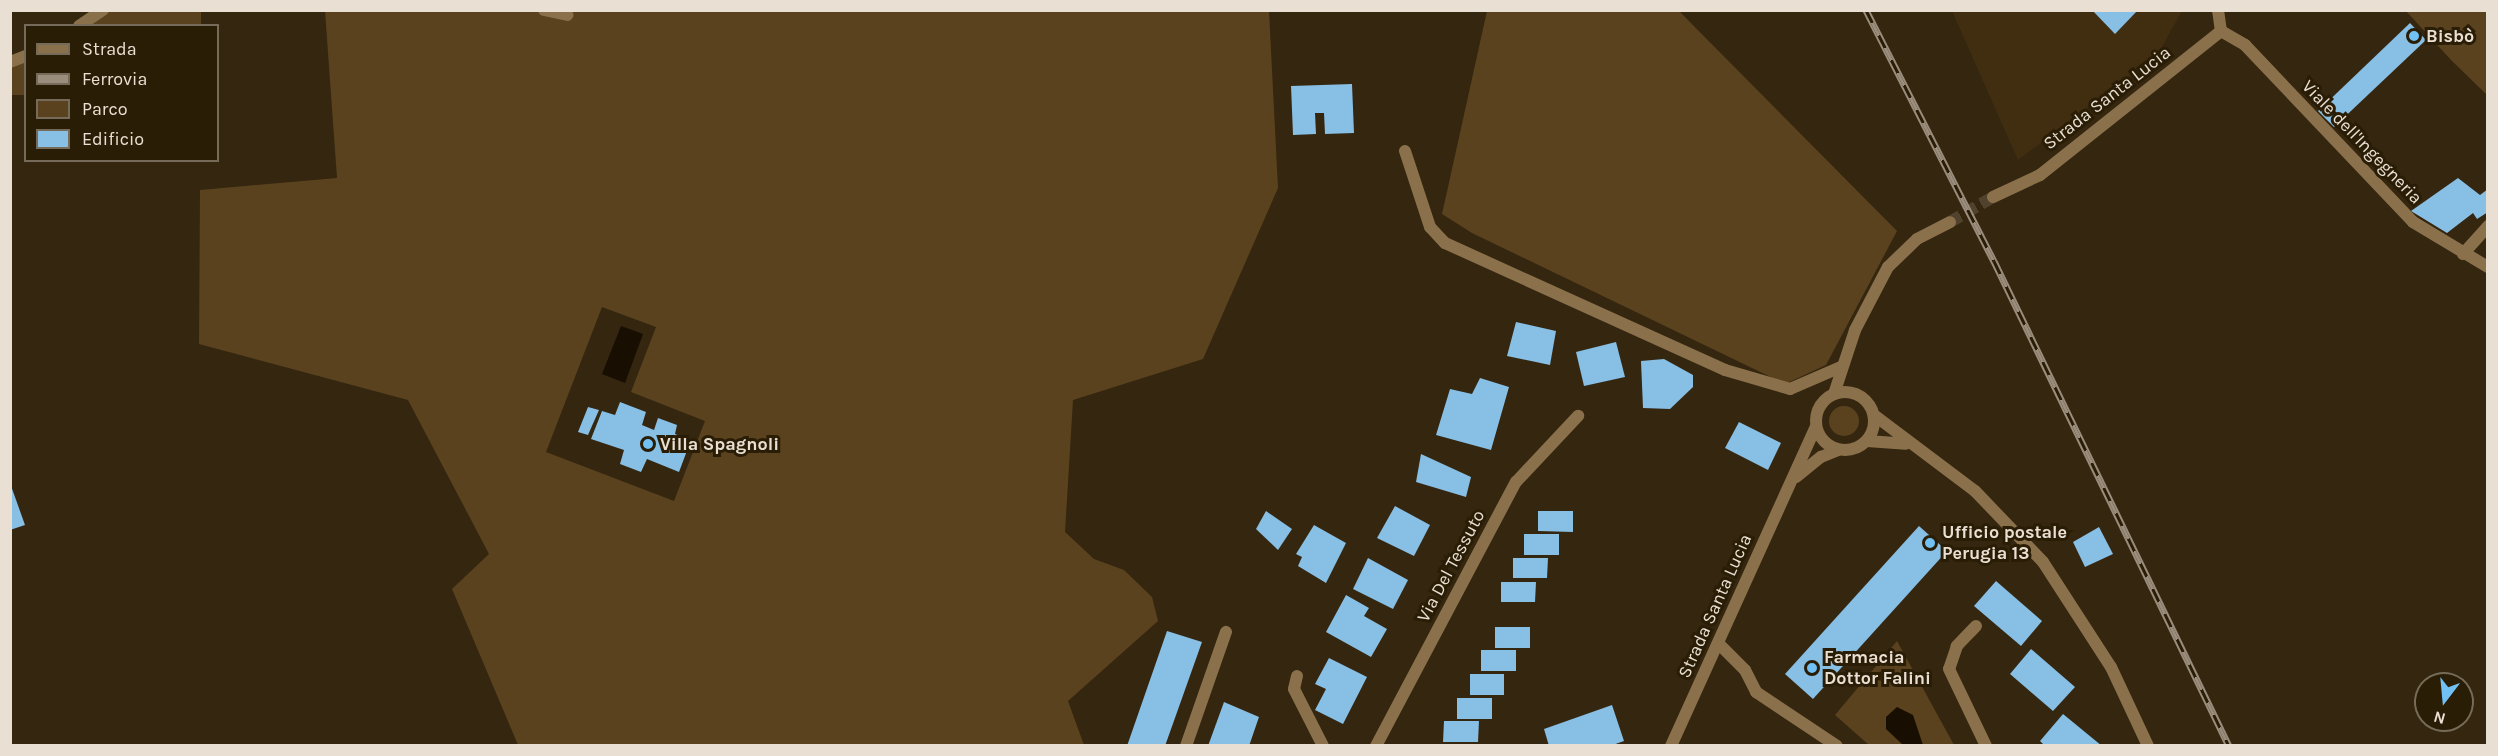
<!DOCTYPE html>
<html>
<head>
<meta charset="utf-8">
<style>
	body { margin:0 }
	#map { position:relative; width:2498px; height:756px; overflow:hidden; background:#352610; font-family:Karla,sans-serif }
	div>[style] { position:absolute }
	.built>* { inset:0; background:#412e11 }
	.green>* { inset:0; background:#5a421e }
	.round { border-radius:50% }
	.water>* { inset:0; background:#180e02 }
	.building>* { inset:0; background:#87bfe5 }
	.tertiary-tunnel>* { height:12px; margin-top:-6px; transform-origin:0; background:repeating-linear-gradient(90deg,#50422d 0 12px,transparent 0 18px) }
	.minor>* { height:12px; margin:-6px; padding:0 6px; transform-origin:6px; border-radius:6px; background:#8b714b }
	.tertiary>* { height:12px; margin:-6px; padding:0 6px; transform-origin:6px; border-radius:6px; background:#8b714b }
	.tertiary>.ring { margin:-6px; padding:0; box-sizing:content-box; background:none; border:12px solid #8b714b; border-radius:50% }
	.rail>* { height:7px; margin-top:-3.5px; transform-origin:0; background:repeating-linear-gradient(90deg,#2a1d06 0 14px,#9a8d7c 0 28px); box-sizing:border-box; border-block:2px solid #9a8d7c }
	.dots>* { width:16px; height:16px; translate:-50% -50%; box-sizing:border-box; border:3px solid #2a1d06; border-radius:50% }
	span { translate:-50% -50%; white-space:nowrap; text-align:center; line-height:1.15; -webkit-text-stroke:6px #2a1d06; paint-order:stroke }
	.poi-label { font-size:18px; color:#e9dfd2; font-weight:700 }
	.left { translate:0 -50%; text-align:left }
	.street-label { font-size:18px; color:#e9dfd2 }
	.frame { position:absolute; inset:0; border:12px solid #e9dfd2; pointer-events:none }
	.legend { position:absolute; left:24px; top:24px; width:195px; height:138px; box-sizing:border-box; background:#2a1d06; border:2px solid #766b58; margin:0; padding:8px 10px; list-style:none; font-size:18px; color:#e9dfd2 }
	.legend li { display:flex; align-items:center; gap:12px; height:30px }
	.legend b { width:30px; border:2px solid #766b58 }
	.north { position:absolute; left:2414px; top:672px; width:60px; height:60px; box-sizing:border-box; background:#2a1d06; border:2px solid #766b58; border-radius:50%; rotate:196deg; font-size:16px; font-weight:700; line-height:24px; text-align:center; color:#e9dfd2 }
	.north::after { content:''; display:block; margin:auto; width:21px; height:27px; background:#71c1f5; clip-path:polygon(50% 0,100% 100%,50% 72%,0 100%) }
</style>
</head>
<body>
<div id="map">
	<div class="built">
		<div style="clip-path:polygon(1952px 11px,2182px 11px,2158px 54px,2018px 160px)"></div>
	</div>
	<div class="green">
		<div style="clip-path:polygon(1678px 10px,1897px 231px,1826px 365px,1785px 384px,1472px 233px,1442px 214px,1487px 11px)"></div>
		<div style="clip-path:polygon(103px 11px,201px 11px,201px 25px,79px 26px)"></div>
		<div style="clip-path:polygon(evenodd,325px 11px,1269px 11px,1278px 188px,1203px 359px,1073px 400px,1065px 532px,1094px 559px,1124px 570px,1152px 597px,1158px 621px,1068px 701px,1084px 745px,518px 745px,452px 589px,489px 554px,408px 400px,199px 344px,200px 190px,337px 178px,325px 11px,602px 307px,656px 327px,631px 392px,705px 421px,674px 501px,546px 452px,602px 307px)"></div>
		<div style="clip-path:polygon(2406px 11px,2487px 11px,2487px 95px,2451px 60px)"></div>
		<div style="clip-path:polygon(25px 56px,25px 95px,11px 95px,10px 62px)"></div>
		<div class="round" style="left:1829px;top:406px;width:30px;height:30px"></div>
		<div style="clip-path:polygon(1897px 641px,1954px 745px,1869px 745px,1835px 715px)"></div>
	</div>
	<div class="water">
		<div style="clip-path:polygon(621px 326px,643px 334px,625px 383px,602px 374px)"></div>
		<div style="clip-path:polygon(1897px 707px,1913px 715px,1923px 745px,1903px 745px,1886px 729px,1886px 717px)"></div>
	</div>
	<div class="building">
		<div style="clip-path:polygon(2092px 10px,2138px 10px,2115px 34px)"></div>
		<div style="clip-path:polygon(2410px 23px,2426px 40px,2334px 127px,2318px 111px)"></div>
		<div style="clip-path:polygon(1352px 84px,1354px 133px,1325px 134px,1324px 113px,1315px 113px,1316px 134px,1293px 135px,1291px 86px)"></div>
		<div style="clip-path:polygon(2458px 178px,2480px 195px,2488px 189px,2488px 212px,2477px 219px,2473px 213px,2447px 233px,2411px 211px)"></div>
		<div style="clip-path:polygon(1516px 322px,1556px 331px,1550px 365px,1507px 356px)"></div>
		<div style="clip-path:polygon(1616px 342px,1625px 377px,1584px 386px,1576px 352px)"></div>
		<div style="clip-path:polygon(1664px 359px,1693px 375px,1693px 387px,1670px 409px,1643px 408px,1641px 361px)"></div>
		<div style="clip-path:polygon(1480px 378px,1509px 387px,1491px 450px,1436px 435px,1450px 389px,1472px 394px)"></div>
		<div style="clip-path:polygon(620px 402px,646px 412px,642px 425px,654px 430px,658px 418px,677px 425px,675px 434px,691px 440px,679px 472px,647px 459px,641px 472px,620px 464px,624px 450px,591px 439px,602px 411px,615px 415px)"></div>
		<div style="clip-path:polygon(588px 407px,599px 410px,588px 435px,578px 432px)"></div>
		<div style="clip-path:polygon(1739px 422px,1781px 443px,1768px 470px,1725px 448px)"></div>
		<div style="clip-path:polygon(1421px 454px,1471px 477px,1466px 497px,1416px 482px)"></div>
		<div style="clip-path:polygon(10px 483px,25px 525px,10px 530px)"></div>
		<div style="clip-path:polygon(1395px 506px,1430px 525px,1414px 556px,1377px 538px)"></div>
		<div style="clip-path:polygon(1266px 511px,1292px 529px,1278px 550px,1256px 529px)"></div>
		<div style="clip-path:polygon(1538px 511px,1573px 511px,1573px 532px,1538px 531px)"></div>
		<div style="clip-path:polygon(1314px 525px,1346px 543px,1326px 583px,1298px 566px,1302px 557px,1296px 554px)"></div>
		<div style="clip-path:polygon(1919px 526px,1947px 551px,1813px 699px,1785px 674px)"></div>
		<div style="clip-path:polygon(2099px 527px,2113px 554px,2085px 567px,2073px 542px)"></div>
		<div style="clip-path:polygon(1524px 534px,1559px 534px,1559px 555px,1524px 555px)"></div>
		<div style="clip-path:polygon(1368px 558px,1408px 580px,1393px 609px,1353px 589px)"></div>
		<div style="clip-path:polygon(1513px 558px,1548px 558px,1547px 578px,1513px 578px)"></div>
		<div style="clip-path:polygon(1996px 581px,2042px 621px,2021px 646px,1974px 606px)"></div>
		<div style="clip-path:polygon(1501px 582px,1536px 582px,1535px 602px,1501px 602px)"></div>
		<div style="clip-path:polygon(1346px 595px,1369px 608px,1364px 616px,1387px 629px,1371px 657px,1326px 632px)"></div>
		<div style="clip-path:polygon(1495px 627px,1530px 627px,1530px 648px,1495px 648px)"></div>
		<div style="clip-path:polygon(1167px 631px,1202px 642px,1165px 746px,1127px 746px)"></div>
		<div style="clip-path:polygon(2031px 649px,2075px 687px,2053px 711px,2010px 674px)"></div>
		<div style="clip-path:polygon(1481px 650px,1516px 650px,1516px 671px,1481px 671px)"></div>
		<div style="clip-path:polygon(1329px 658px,1367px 677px,1343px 724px,1315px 710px,1326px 689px,1315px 684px)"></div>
		<div style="clip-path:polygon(1470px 674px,1504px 674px,1504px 695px,1470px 695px)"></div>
		<div style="clip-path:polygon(1457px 698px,1492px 698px,1492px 719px,1457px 719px)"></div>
		<div style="clip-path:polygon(1224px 702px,1259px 717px,1249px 746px,1208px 746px)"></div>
		<div style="clip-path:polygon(1612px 705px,1624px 741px,1610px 746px,1549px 746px,1544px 729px)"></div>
		<div style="clip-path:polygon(2063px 714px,2102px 746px,2045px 746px,2040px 741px)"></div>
		<div style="clip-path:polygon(1444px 721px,1479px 721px,1478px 742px,1443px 742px)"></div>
	</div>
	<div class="tertiary-tunnel">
		<div style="left:1950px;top:222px;width:50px;rotate:-30.2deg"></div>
	</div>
	<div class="minor">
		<div style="left:544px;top:10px;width:24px;rotate:12deg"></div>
		<div style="left:2218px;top:10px;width:21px;rotate:82deg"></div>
		<div style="left:79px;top:26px;width:29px;rotate:-34deg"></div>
		<div style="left:10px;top:62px;width:17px;rotate:-21deg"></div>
		<div style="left:1405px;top:151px;width:80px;rotate:71.8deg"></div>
		<div style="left:1430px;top:227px;width:22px;rotate:47deg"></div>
		<div style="left:1445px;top:243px;width:307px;rotate:24.4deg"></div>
		<div style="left:1725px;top:370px;width:68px;rotate:16.3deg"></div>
		<div style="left:1790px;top:389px;width:56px;rotate:-23.3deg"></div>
		<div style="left:1976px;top:626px;width:28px;rotate:134deg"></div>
		<div style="left:1957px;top:646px;width:24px;rotate:109deg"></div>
		<div style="left:1949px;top:669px;width:85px;rotate:64.3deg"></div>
		<div style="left:1719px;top:644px;width:37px;rotate:45deg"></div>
		<div style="left:1745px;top:670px;width:25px;rotate:63deg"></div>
		<div style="left:1756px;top:692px;width:97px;rotate:33.7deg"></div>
		<div style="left:1297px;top:676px;width:13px;rotate:103deg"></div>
		<div style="left:1294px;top:689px;width:64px;rotate:63deg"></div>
		<div style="left:1186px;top:746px;width:121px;rotate:-70.7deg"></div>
		<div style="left:1376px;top:746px;width:299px;rotate:-62.1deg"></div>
		<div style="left:1516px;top:482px;width:91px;rotate:-46.8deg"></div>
	</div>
	<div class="tertiary">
		<div style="left:1993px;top:197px;width:52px;rotate:-25.1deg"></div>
		<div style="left:2040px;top:175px;width:231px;rotate:-38.5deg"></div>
		<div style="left:2221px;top:31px;width:28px;rotate:30deg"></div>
		<div style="left:2245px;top:45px;width:244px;rotate:46.5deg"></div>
		<div style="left:2413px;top:222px;width:87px;rotate:31deg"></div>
		<div style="left:2463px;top:254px;width:38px;rotate:-48deg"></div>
		<div class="ring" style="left:1816px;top:392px;width:46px;height:46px"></div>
		<div style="left:1834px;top:394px;width:67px;rotate:-71.8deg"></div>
		<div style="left:1855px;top:330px;width:71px;rotate:-62.4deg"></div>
		<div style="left:1888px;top:267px;width:40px;rotate:-44deg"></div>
		<div style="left:1917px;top:239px;width:37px;rotate:-27deg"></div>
		<div style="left:1874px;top:415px;width:126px;rotate:37deg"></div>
		<div style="left:1975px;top:491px;width:98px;rotate:46.2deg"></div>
		<div style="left:2043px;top:562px;width:125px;rotate:57.1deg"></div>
		<div style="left:2111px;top:667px;width:87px;rotate:64.9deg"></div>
		<div style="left:1867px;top:441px;width:39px;rotate:4deg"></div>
		<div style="left:1796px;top:477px;width:32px;rotate:-39deg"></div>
		<div style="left:1821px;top:457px;width:18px;rotate:-22deg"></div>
		<div style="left:1671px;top:746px;width:350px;rotate:-65.6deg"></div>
	</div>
	<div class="rail">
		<div style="left:1866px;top:10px;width:282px;rotate:63deg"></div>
		<div style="left:1994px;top:261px;width:539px;rotate:64.15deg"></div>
	</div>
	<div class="dots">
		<div style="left:2414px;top:36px;background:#71c1f5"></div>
		<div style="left:648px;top:444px;background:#71c1f5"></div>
		<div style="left:1930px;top:543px;background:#71c1f5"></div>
		<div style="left:1812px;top:668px;background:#71c1f5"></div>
	</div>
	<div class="poi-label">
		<span class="left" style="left:2426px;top:36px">Bisbò</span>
		<span class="left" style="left:660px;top:444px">Villa Spagnoli</span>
		<span class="left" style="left:1942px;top:543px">Ufficio postale<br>Perugia 13</span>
		<span class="left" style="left:1824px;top:668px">Farmacia<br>Dottor Falini</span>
	</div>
	<div class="street-label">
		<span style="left:2107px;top:98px;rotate:-38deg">Strada Santa Lucia</span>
		<span style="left:2362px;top:142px;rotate:46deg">Viale dell'Ingegneria</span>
		<span style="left:1451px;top:566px;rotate:-62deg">Via Del Tessuto</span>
		<span style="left:1715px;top:606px;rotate:-66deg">Strada Santa Lucia</span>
	</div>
	<div class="frame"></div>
	<ul class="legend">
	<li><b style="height:8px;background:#8b714b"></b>Strada</li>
	<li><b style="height:8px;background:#9a8d7c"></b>Ferrovia</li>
	<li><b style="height:16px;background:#5a421e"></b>Parco</li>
	<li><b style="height:16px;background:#87bfe5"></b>Edificio</li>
	</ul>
	<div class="north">N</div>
</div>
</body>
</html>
